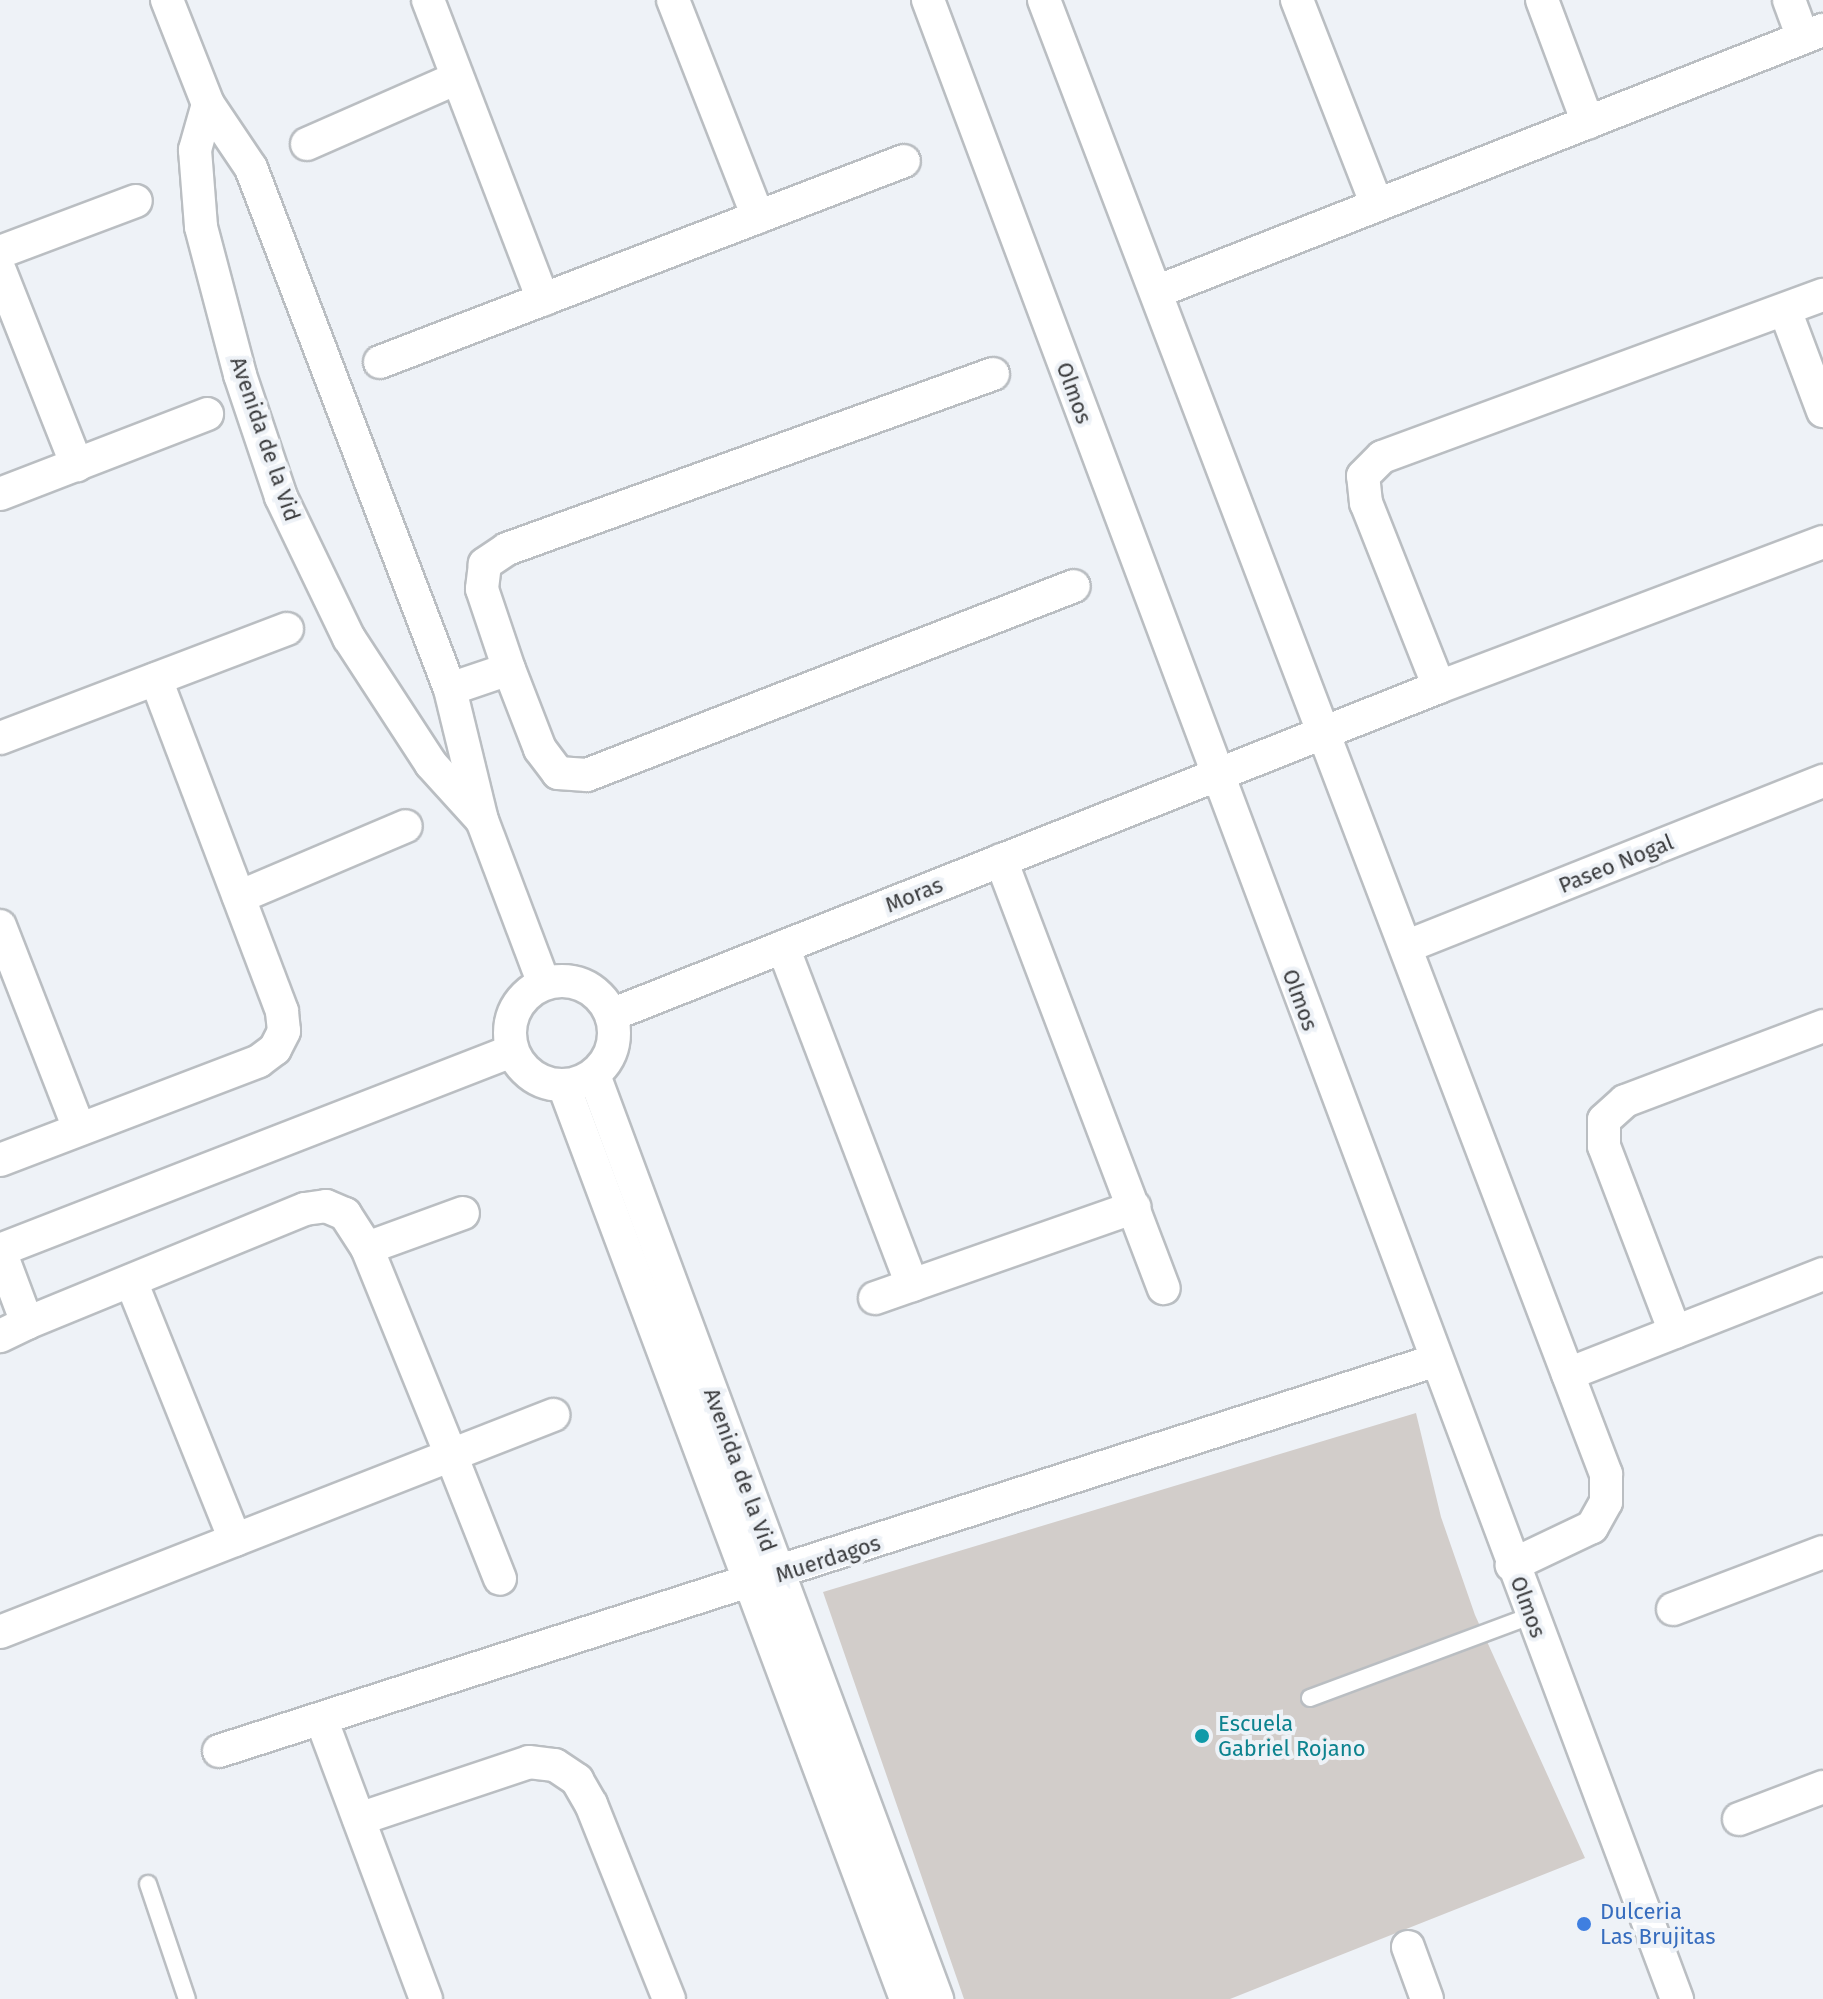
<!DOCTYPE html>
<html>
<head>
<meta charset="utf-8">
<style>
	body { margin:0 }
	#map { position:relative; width:1823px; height:1999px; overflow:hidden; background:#eef2f7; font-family:"Fira Sans",sans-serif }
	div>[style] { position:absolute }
	.building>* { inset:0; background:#d2cdca }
	.roads { filter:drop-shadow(2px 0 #babec2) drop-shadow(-2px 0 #babec2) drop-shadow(0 2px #babec2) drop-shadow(0 -2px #babec2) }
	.lane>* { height:16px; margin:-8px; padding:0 8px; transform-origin:8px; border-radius:8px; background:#fff }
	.street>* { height:32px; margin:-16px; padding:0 16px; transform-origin:16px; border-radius:16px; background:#fff }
	.street>.ring { margin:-16px; padding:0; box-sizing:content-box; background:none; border:32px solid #fff; border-radius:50% }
	.dots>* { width:22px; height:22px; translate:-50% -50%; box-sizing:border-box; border:4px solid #eef2f7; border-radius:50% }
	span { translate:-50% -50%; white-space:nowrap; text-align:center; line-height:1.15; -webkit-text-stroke:8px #eef2f7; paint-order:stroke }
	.street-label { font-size:22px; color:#3a3b3d }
	.culture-label { font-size:22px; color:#0d838f }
	.left { translate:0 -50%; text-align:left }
	.shop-label { font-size:22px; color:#366cbe }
</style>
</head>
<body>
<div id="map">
	<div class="building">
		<div style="clip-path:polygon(1416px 1413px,1441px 1517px,1475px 1615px,1585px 1858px,1230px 1999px,964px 1999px,823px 1592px)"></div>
	</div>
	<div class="roads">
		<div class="lane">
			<div style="left:1310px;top:1698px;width:235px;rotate:-20.4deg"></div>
			<div style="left:148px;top:1884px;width:121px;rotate:71.3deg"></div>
		</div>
		<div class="street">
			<div style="left:167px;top:0;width:112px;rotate:68.5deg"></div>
			<div style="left:208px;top:104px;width:77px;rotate:56.1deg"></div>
			<div style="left:251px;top:168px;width:558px;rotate:69.1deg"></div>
			<div style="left:450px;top:689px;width:135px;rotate:76.3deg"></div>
			<div style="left:482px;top:820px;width:175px;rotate:69.3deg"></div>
			<div style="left:428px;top:0;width:321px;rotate:69deg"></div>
			<div style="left:673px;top:0;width:233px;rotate:68.6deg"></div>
			<div style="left:928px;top:0;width:2135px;rotate:69.46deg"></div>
			<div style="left:1044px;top:0;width:1578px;rotate:69.13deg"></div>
			<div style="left:1606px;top:1474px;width:28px;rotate:90deg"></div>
			<div style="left:1606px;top:1502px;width:29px;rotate:119deg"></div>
			<div style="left:1592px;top:1527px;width:89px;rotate:154.6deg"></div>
			<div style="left:1297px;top:0;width:220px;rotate:68.7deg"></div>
			<div style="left:1542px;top:0;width:131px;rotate:69.5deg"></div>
			<div style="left:1789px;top:0;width:40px;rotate:69.8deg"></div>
			<div style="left:208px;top:104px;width:48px;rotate:105.8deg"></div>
			<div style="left:195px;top:150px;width:77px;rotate:85.5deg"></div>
			<div style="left:201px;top:227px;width:153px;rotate:75.2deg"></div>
			<div style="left:240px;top:375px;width:129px;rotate:71.4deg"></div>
			<div style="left:281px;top:497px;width:157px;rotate:64.3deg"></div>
			<div style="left:349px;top:638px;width:150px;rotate:56.9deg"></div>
			<div style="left:431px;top:764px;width:73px;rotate:47.8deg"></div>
			<div style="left:307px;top:144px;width:162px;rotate:-23.7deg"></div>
			<div style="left:0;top:252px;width:145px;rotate:-20.6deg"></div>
			<div style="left:0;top:271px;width:209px;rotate:68.4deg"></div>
			<div style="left:1156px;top:292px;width:717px;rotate:-21.45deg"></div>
			<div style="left:1785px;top:310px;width:108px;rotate:69.4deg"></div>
			<div style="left:380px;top:362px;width:561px;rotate:-20.99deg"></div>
			<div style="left:993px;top:374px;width:517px;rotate:160.2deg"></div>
			<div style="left:507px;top:549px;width:27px;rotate:146deg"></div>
			<div style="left:485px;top:564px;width:25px;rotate:97deg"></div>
			<div style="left:482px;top:589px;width:84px;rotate:71.4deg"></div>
			<div style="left:509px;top:669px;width:86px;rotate:68.8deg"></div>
			<div style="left:540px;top:749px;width:30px;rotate:53deg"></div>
			<div style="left:558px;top:773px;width:29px;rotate:4deg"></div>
			<div style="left:587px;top:775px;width:522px;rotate:-21.21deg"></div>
			<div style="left:0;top:494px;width:222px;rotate:-21.1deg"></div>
			<div style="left:1439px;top:687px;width:198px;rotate:-111.6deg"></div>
			<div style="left:1366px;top:503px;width:27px;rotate:-96deg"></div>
			<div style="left:1363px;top:476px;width:27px;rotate:-45deg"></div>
			<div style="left:1382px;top:457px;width:470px;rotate:-20.2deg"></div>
			<div style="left:450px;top:689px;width:62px;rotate:-18.7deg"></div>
			<div style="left:0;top:738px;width:307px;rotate:-20.8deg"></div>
			<div style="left:1001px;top:860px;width:458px;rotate:69.2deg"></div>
			<div style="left:239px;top:897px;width:181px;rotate:-23deg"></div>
			<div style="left:0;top:926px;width:218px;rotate:68.7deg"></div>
			<div style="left:1408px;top:946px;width:447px;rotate:-21.7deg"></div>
			<div style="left:783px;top:947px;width:362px;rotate:69.1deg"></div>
			<div class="ring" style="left:510px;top:981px;width:72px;height:72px"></div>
			<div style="left:611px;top:1015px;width:891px;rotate:-21.61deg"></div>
			<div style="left:1439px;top:687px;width:410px;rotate:-20.7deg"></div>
			<div style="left:594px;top:1075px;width:986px;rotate:69.63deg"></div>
			<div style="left:564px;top:1086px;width:975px;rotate:69.46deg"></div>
			<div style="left:0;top:1160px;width:277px;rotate:-20.9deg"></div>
			<div style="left:259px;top:1061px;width:20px;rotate:-37deg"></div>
			<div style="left:275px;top:1049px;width:20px;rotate:-63deg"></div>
			<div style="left:284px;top:1031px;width:20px;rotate:-96deg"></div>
			<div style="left:282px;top:1011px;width:355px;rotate:-110.8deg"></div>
			<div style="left:367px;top:1248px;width:102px;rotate:-20deg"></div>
			<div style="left:0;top:1250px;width:549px;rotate:-21.24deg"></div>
			<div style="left:0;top:1251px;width:77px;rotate:69.4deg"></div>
			<div style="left:27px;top:1323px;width:30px;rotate:154deg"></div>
			<div style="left:131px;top:1281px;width:279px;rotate:68.1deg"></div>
			<div style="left:875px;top:1298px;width:275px;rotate:-19.3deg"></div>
			<div style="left:27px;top:1323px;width:300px;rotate:-22.3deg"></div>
			<div style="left:305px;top:1209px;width:21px;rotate:-8deg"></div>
			<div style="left:326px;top:1206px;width:21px;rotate:23deg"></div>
			<div style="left:345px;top:1214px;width:40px;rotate:57.1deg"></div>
			<div style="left:367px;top:1248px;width:223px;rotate:67.9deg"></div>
			<div style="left:451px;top:1455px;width:110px;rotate:-21.4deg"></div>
			<div style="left:1675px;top:1332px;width:199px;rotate:-110.9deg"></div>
			<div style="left:1604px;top:1146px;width:26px;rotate:-90deg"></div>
			<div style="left:1604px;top:1120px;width:28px;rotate:-42deg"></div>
			<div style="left:1625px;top:1101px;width:212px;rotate:-20.7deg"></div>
			<div style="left:1568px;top:1374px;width:274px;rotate:-21.4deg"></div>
			<div style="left:1673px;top:1609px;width:160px;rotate:-20.8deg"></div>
			<div style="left:0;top:1632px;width:484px;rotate:-21.4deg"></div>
			<div style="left:451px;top:1455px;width:133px;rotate:68.4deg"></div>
			<div style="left:322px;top:1721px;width:297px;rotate:69.5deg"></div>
			<div style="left:219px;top:1751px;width:1276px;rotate:-17.8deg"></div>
			<div style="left:359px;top:1819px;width:179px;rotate:-18.5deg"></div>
			<div style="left:529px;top:1762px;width:26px;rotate:7deg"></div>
			<div style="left:555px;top:1765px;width:27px;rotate:34deg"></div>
			<div style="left:577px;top:1780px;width:28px;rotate:60deg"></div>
			<div style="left:591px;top:1804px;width:210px;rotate:68.2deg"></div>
			<div style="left:1739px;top:1819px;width:90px;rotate:-20.9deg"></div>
			<div style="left:1408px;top:1947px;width:55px;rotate:69.9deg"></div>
		</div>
	</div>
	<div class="dots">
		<div style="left:1202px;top:1736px;background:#0f9aa8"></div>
		<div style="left:1584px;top:1924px;background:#3f7fe0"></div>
	</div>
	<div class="street-label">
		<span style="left:1074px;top:393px;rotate:70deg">Olmos</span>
		<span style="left:265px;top:439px;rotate:71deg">Avenida de la Vid</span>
		<span style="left:1616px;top:864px;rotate:-22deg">Paseo Nogal</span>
		<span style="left:914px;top:895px;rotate:-22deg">Moras</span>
		<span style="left:1300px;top:1000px;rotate:70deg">Olmos</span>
		<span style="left:740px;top:1470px;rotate:70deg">Avenida de la Vid</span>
		<span style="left:828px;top:1559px;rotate:-18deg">Muerdagos</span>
		<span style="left:1528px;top:1607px;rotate:70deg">Olmos</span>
	</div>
	<div class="culture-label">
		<span class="left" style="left:1218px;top:1736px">Escuela<br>Gabriel Rojano</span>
	</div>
	<div class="shop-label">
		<span class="left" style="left:1600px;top:1924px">Dulceria<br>Las Brujitas</span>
	</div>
</div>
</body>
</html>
